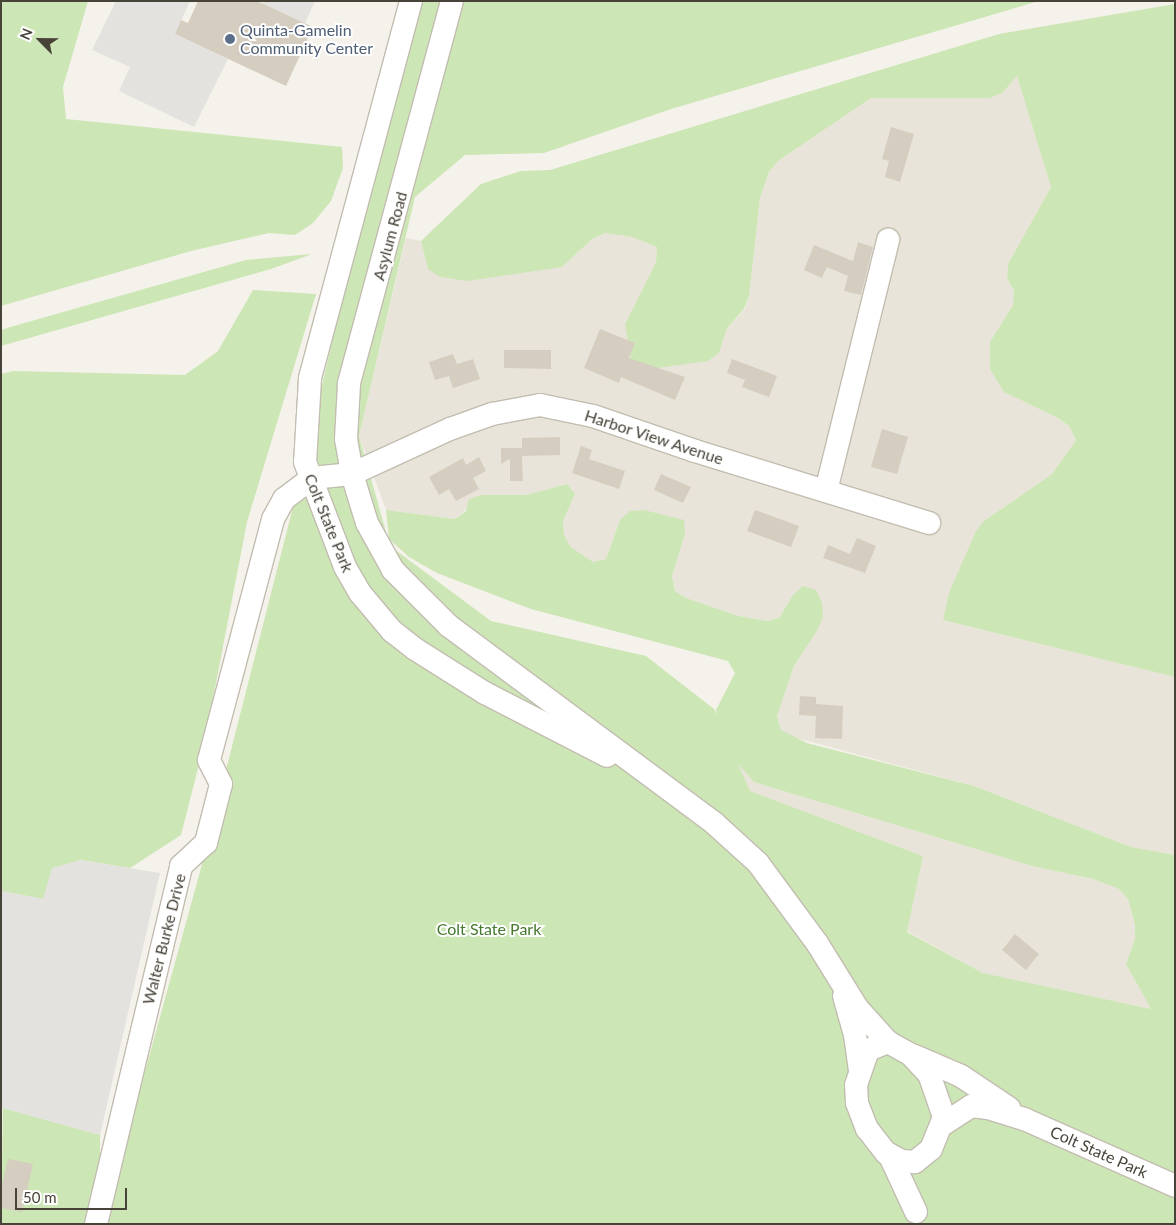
<!DOCTYPE html>
<style>
body{margin:0}
#map{position:relative;width:1176px;height:1225px;overflow:hidden;background:#f4f2ea;font-family:Lato,sans-serif}
div>[style]{position:absolute}
[style*='--x']{left:calc(var(--x)*1px);top:calc(var(--y)*1px);width:calc(var(--w)*1px);rotate:calc(var(--a)*1deg)}
.residential>*{inset:0;background:#e8e4d9}
.green>*{inset:0;background:#cde6b5}
.parking>*{inset:0;background:#e3e2de}
.building>*{inset:0;background:#d5cec0}
.roads{filter:drop-shadow(1px 0 #c2bdb0) drop-shadow(-1px 0 #c2bdb0) drop-shadow(0 1px #c2bdb0) drop-shadow(0 -1px #c2bdb0)}
.minor>*{height:22px;margin:-11px;padding:0 11px;transform-origin:11px;border-radius:11px;background:#fff}
.dots>*{width:14px;height:14px;translate:-50% -50%;box-sizing:border-box;border:2px solid #fff;border-radius:50%}
span{translate:-50% -50%;white-space:nowrap;text-align:center;line-height:1.15;-webkit-text-stroke:4px #fff;paint-order:stroke}
.service-label{font-size:16px;color:#4e5e75}
.left{translate:0 -50%;text-align:left}
.street-label{font-size:16px;color:#484339}
.park-label{font-size:16px;color:#45782e}
.frame{position:absolute;inset:0;border:2px solid #484339;pointer-events:none}
.north{position:absolute;left:15px;top:15px;width:50px;height:50px;-webkit-text-stroke:4px #fff;paint-order:stroke;rotate:293deg;font-size:14px;font-weight:700;line-height:20px;text-align:center;color:#484339}
.north::after{content:'';display:block;margin:auto;width:18px;height:22px;background:#484339;clip-path:polygon(50% 0,100% 100%,50% 72%,0 100%)}
.scale{position:absolute;left:15px;top:1188px;width:112px;height:22px;box-sizing:border-box;border:2px solid #484339;border-top:0;padding-left:6px;font-size:15px;line-height:18px;white-space:nowrap;color:#484339;-webkit-text-stroke:4px #fff;paint-order:stroke}
</style>
<div id="map">
<div class="residential">
<i style="clip-path:polygon(1017px 75px,1051px 187px,1008px 264px,1007px 278px,1014px 291px,1013px 305px,990px 342px,1004px 392px,1058px 418px,1069px 426px,1076px 440px,1052px 474px,984px 521px,943px 620px,1175px 677px,1175px 855px,1131px 847px,974px 786px,793px 737px,781px 730px,777px 716px,794px 666px,817px 631px,793px 595px,779px 618px,767px 621px,739px 616px,686px 598px,675px 591px,672px 576px,685px 534px,620px 520px,606px 559px,593px 562px,571px 547px,564px 535px,563px 521px,575px 494px,567px 484px,526px 495px,482px 495px,455px 519px,386px 510px,359px 436px,406px 238px,421px 241px,428px 269px,562px 267px,592px 239px,605px 233px,632px 237px,657px 247px,656px 262px,625px 324px,719px 353px,727px 328px,745px 309px,749px 296px,760px 198px,769px 172px,778px 161px,871px 98px,990px 98px,1002px 93px)"></i>
<i style="clip-path:polygon(735px 760px,754px 782px,1032px 866px,1093px 879px,1119px 889px,1128px 899px,1135px 925px,1135px 939px,1126px 964px,1151px 1009px,983px 973px,907px 931px,923px 856px,750px 791px)"></i>
</div>
<div class="green">
<i style="clip-path:polygon(1px 1px,88px 1px,63px 87px,66px 119px,342px 147px,343px 168px,331px 201px,313px 223px,295px 235px,269px 233px,191px 251px,1px 306px)"></i>
<i style="clip-path:polygon(evenodd,413px 1px,1039px 1px,671px 109px,544px 153px,465px 155px,415px 197px,359px 436px,390px 546px,491px 621px,646px 656px,714px 709px,717px 715px,716px 710px,735px 673px,728px 661px,531px 609px,437px 573px,409px 557px,389px 539px,386px 510px,455px 519px,466px 511px,469px 499px,482px 495px,526px 495px,567px 484px,575px 494px,563px 521px,564px 535px,571px 547px,593px 562px,606px 559px,620px 520px,630px 511px,644px 510px,684px 520px,685px 534px,672px 576px,675px 591px,686px 598px,739px 616px,767px 621px,779px 618px,793px 595px,803px 586px,816px 590px,822px 603px,823px 617px,817px 631px,794px 666px,777px 716px,781px 730px,807px 743px,974px 786px,1131px 847px,1175px 855px,1175px 1224px,103px 1224px,201px 868px,293px 507px,413px 1px,738px 764px,754px 782px,1032px 866px,1093px 879px,1119px 889px,1128px 899px,1135px 925px,1135px 939px,1126px 964px,1151px 1009px,983px 973px,907px 932px,923px 856px,750px 791px,738px 764px)"></i>
<i style="clip-path:polygon(1175px 4px,1175px 677px,943px 620px,949px 593px,976px 531px,984px 521px,1052px 474px,1076px 440px,1069px 426px,1058px 418px,1004px 392px,990px 369px,990px 342px,1013px 305px,1014px 291px,1007px 278px,1008px 264px,1051px 187px,1017px 76px,1002px 93px,990px 98px,871px 98px,778px 161px,769px 172px,760px 198px,749px 296px,744px 309px,727px 328px,719px 353px,708px 361px,643px 370px,632px 365px,625px 324px,656px 262px,657px 247px,632px 237px,605px 233px,592px 239px,562px 267px,467px 281px,440px 277px,428px 269px,421px 241px,481px 184px,521px 171px,550px 170px,999px 34px)"></i>
<i style="clip-path:polygon(312px 254px,271px 269px,1px 346px,1px 330px,7px 328px,246px 260px)"></i>
<i style="clip-path:polygon(253px 290px,316px 294px,247px 522px,204px 745px,181px 835px,130px 868px,80px 860px,43px 899px,1px 891px,1px 374px,13px 371px,185px 375px,218px 351px)"></i>
<i style="clip-path:polygon(3px 1108px,100px 1135px,100px 1165px,85px 1224px,1px 1224px)"></i>
</div>
<div class="parking">
<i style="clip-path:polygon(116px 1px,190px 1px,175px 34px,228px 59px,194px 127px,119px 91px,130px 67px,92px 50px)"></i>
<i style="clip-path:polygon(263px 1px,315px 1px,305px 23px,262px 4px)"></i>
<i style="clip-path:polygon(80px 860px,160px 873px,100px 1135px,3px 1108px,1px 1113px,1px 891px,43px 899px,52px 868px)"></i>
</div>
<div class="building">
<i style="clip-path:polygon(198px 1px,257px 1px,313px 27px,286px 86px,175px 34px,181px 20px,188px 23px)"></i>
<i style="clip-path:polygon(891px 127px,914px 134px,900px 182px,885px 177px,889px 161px,882px 159px)"></i>
<i style="clip-path:polygon(858px 242px,873px 247px,861px 295px,844px 291px,848px 276px,827px 267px,822px 278px,804px 270px,814px 245px,853px 261px)"></i>
<i style="clip-path:polygon(600px 329px,635px 343px,629px 358px,685px 377px,675px 400px,621px 377px,619px 383px,584px 368px)"></i>
<i style="clip-path:polygon(504px 350px,551px 350px,551px 369px,504px 368px)"></i>
<i style="clip-path:polygon(453px 354px,457px 364px,473px 359px,480px 379px,453px 388px,449px 376px,435px 380px,429px 362px)"></i>
<i style="clip-path:polygon(732px 359px,777px 376px,769px 397px,742px 387px,745px 380px,727px 373px)"></i>
<i style="clip-path:polygon(882px 429px,908px 437px,897px 474px,871px 467px)"></i>
<i style="clip-path:polygon(560px 437px,560px 455px,522px 456px,523px 481px,510px 481px,510px 459px,501px 464px,501px 448px,522px 448px,522px 438px)"></i>
<i style="clip-path:polygon(581px 446px,592px 450px,589px 459px,625px 471px,619px 489px,572px 473px)"></i>
<i style="clip-path:polygon(479px 457px,486px 471px,473px 478px,479px 489px,456px 501px,449px 489px,439px 495px,429px 477px,463px 458px,466px 465px)"></i>
<i style="clip-path:polygon(661px 474px,691px 487px,683px 503px,654px 490px)"></i>
<i style="clip-path:polygon(755px 510px,799px 526px,791px 547px,747px 531px)"></i>
<i style="clip-path:polygon(857px 538px,876px 546px,865px 573px,823px 558px,828px 545px,850px 554px)"></i>
<i style="clip-path:polygon(800px 696px,816px 697px,816px 704px,843px 706px,842px 739px,815px 738px,816px 716px,799px 715px)"></i>
<i style="clip-path:polygon(1015px 934px,1039px 954px,1026px 970px,1002px 950px)"></i>
<i style="clip-path:polygon(8px 1159px,33px 1164px,22px 1212px,1px 1208px,1px 1189px)"></i>
</div>
<div class="roads">
<div class="minor">
<i style="--x:411;--y:1;--w:391;--a:105"></i>
<i style="--x:310;--y:379;--w:83;--a:93.4"></i>
<i style="--x:305;--y:462;--w:112;--a:69.1"></i>
<i style="--x:345;--y:567;--w:30;--a:60"></i>
<i style="--x:360;--y:593;--w:50;--a:49.9"></i>
<i style="--x:392;--y:631;--w:29;--a:38"></i>
<i style="--x:415;--y:649;--w:83;--a:32.2"></i>
<i style="--x:485;--y:693;--w:137;--a:27.3"></i>
<i style="--x:452;--y:1;--w:397;--a:105.1"></i>
<i style="--x:349;--y:384;--w:55;--a:93.1"></i>
<i style="--x:346;--y:439;--w:36;--a:80"></i>
<i style="--x:352;--y:474;--w:51;--a:73"></i>
<i style="--x:367;--y:523;--w:54;--a:61"></i>
<i style="--x:393;--y:570;--w:79;--a:45"></i>
<i style="--x:449;--y:626;--w:330;--a:36.6"></i>
<i style="--x:714;--y:823;--w:59;--a:42.3"></i>
<i style="--x:758;--y:863;--w:99;--a:53.6"></i>
<i style="--x:817;--y:943;--w:78;--a:58.2"></i>
<i style="--x:858;--y:1009;--w:45;--a:47.7"></i>
<i style="--x:888;--y:1042;--w:26;--a:29"></i>
<i style="--x:911;--y:1055;--w:26;--a:47"></i>
<i style="--x:929;--y:1074;--w:46;--a:70.8"></i>
<i style="--x:944;--y:1117;--w:35;--a:112"></i>
<i style="--x:931;--y:1149;--w:21;--a:141"></i>
<i style="--x:915;--y:1162;--w:13;--a:-176"></i>
<i style="--x:902;--y:1161;--w:18;--a:-153"></i>
<i style="--x:886;--y:1153;--w:31;--a:-128"></i>
<i style="--x:867;--y:1129;--w:28;--a:-111"></i>
<i style="--x:857;--y:1103;--w:18;--a:-93"></i>
<i style="--x:856;--y:1085;--w:37;--a:-71"></i>
<i style="--x:868;--y:1050;--w:22;--a:-22"></i>
<i style="--x:826;--y:491;--w:259;--a:-76.1"></i>
<i style="--x:844;--y:996;--w:41;--a:74.2"></i>
<i style="--x:855;--y:1035;--w:34;--a:82"></i>
<i style="--x:915;--y:1056;--w:50;--a:23.5"></i>
<i style="--x:961;--y:1076;--w:58;--a:33.7"></i>
<i style="--x:942;--y:1125;--w:35;--a:-33"></i>
<i style="--x:971;--y:1106;--w:17;--a:7"></i>
<i style="--x:988;--y:1108;--w:38;--a:17"></i>
<i style="--x:1024;--y:1119;--w:165;--a:23.9"></i>
<i style="--x:889;--y:1154;--w:64;--a:65"></i>
<i style="--x:96;--y:1224;--w:368;--a:-76.6"></i>
<i style="--x:181;--y:866;--w:34;--a:-43"></i>
<i style="--x:206;--y:843;--w:61;--a:-75.7"></i>
<i style="--x:221;--y:784;--w:27;--a:-117"></i>
<i style="--x:209;--y:760;--w:249;--a:-75.1"></i>
<i style="--x:273;--y:519;--w:23;--a:-61"></i>
<i style="--x:284;--y:499;--w:35;--a:-37"></i>
<i style="--x:312;--y:478;--w:40;--a:-5.7"></i>
<i style="--x:352;--y:474;--w:108;--a:-24.7"></i>
<i style="--x:450;--y:429;--w:45;--a:-19.7"></i>
<i style="--x:492;--y:414;--w:49;--a:-10.6"></i>
<i style="--x:540;--y:405;--w:54;--a:11.7"></i>
<i style="--x:593;--y:416;--w:108;--a:18.9"></i>
<i style="--x:695;--y:451;--w:245;--a:17.1"></i>
</div>
</div>
<div class="dots">
<i style="left:230px;top:39px;background:#5c6f8a"></i>
</div>
<div class="service-label">
<span class="left" style="left:240px;top:39px">Quinta-Gamelin<br>Community Center</span>
</div>
<div class="street-label">
<span style="left:390px;top:236px;rotate:-75deg">Asylum Road</span>
<span style="left:654px;top:437px;rotate:18deg">Harbor View Avenue</span>
<span style="left:329px;top:523px;rotate:68deg">Colt State Park</span>
<span style="left:164px;top:939px;rotate:-76deg">Walter Burke Drive</span>
<span style="left:1099px;top:1152px;rotate:24deg">Colt State Park</span>
</div>
<div class="park-label">
<span style="left:489px;top:929px">Colt State Park</span>
</div>
<div class="frame"></div>
<div class="north">N</div>
<div class="scale">50 m</div>
</div>
